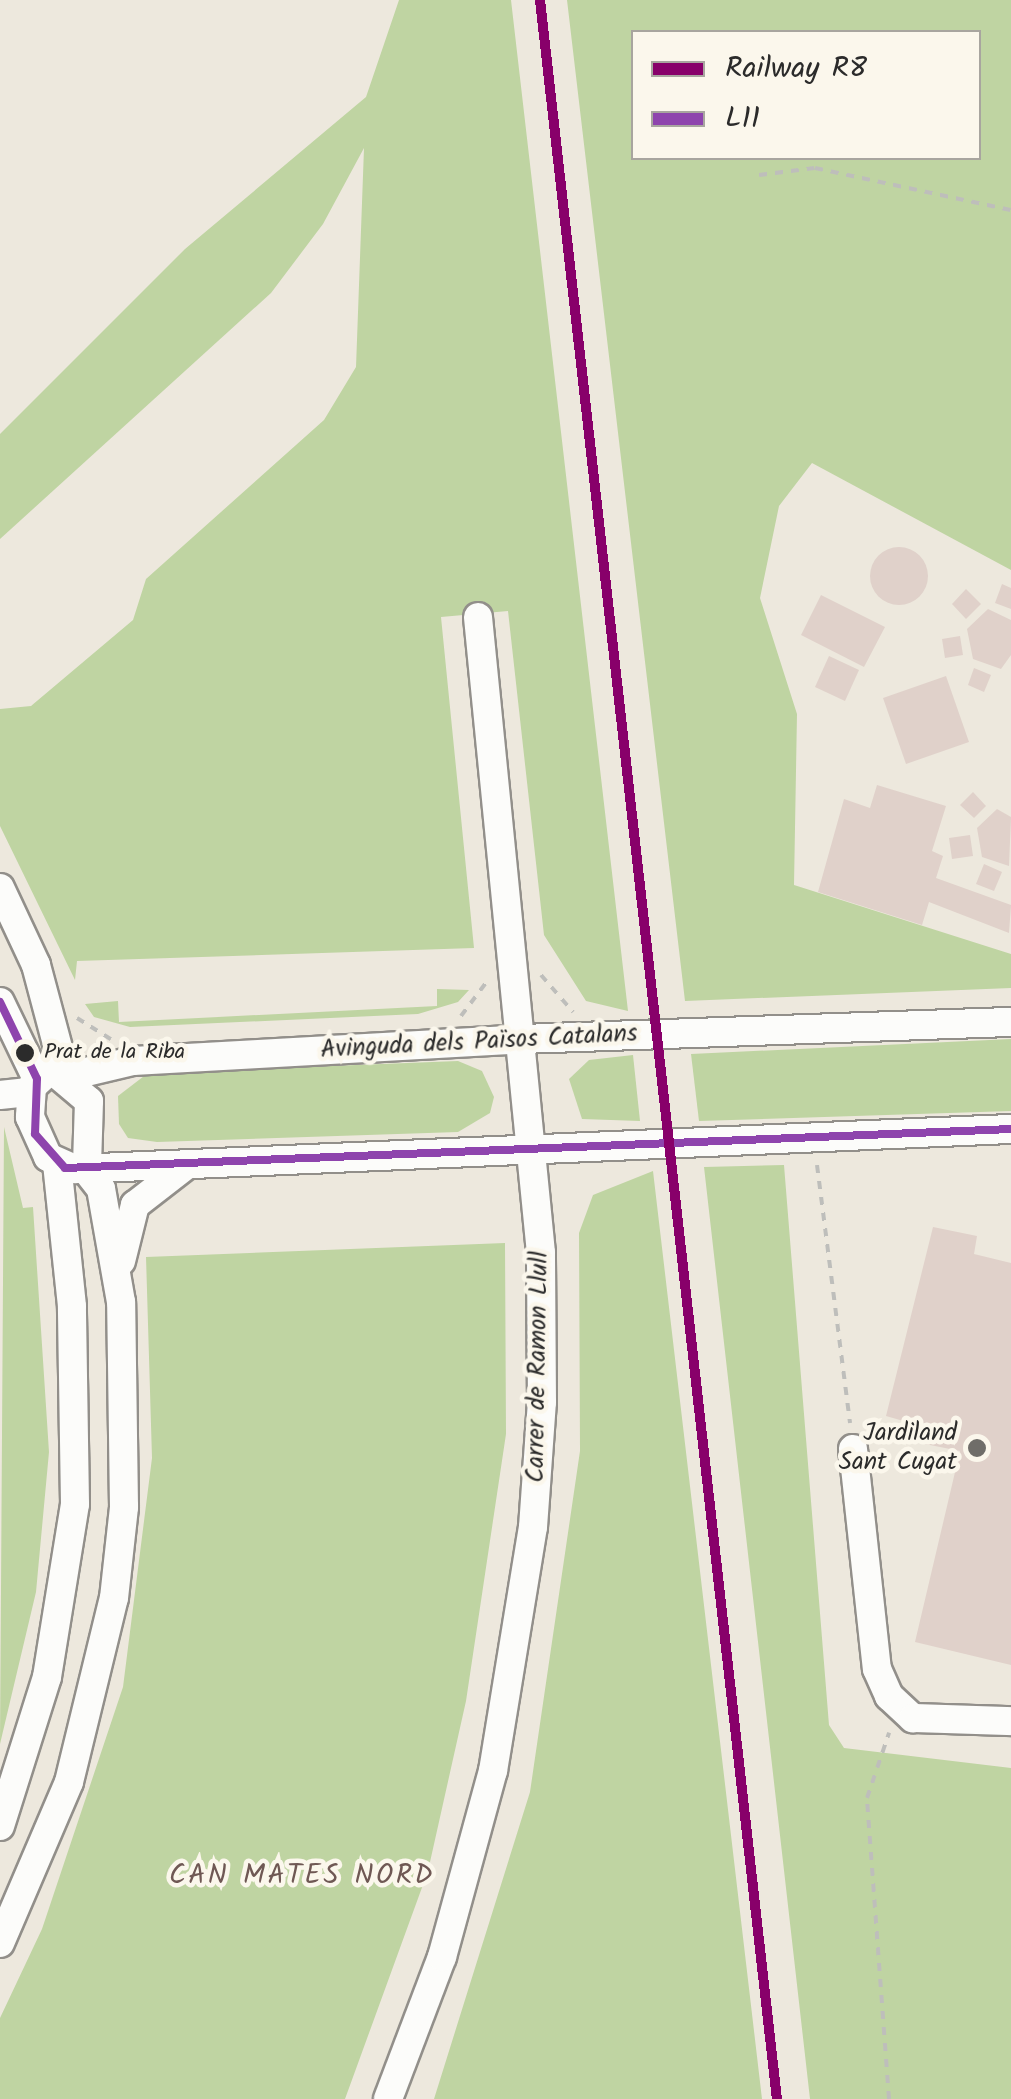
<!DOCTYPE html>
<meta charset="utf-8">
<style>
body{margin:0}
#map{position:relative;width:1011px;height:2099px;overflow:hidden;background:#ede8dd;font-family:Kalam,sans-serif}
div>[style]{position:absolute}
[style*='--x']{left:calc(var(--x)*1px);top:calc(var(--y)*1px);width:calc(var(--w)*1px);rotate:calc(var(--a)*1deg)}
.green>*{inset:0;background:#bfd4a2}
.building>*{inset:0;background:#e0d1ca}
.round{border-radius:50%}
.path>*{height:4px;margin-top:-2px;transform-origin:0;background:repeating-linear-gradient(90deg,#bebebb 0 8px,transparent 0 16px)}
.roads{filter:drop-shadow(2px 0 #928f8a) drop-shadow(-2px 0 #928f8a) drop-shadow(0 2px #928f8a) drop-shadow(0 -2px #928f8a)}
.minor>*{height:28px;margin:-14px;padding:0 14px;transform-origin:14px;border-radius:14px;background:#fcfcfa}
.bus-1>*{height:8px;margin:-4px;padding:0 4px;transform-origin:4px;border-radius:4px;background:#8e44ad}
.rail-1>*{height:10px;margin:-5px;padding:0 5px;transform-origin:5px;border-radius:5px;background:#88006a}
.dots>*{width:28px;height:28px;translate:-50% -50%;box-sizing:border-box;border:5px solid #fbf7ec;border-radius:50%}
span{translate:-50% -50%;white-space:nowrap;text-align:center;line-height:1.15;-webkit-text-stroke:9px #fbf7ec;paint-order:stroke}
.bus-label{font-size:22px;color:#2b2b2b}
.left{translate:0 -50%;text-align:left}
.street-label{font-size:25px;color:#2b2b2b}
.poi-label{font-size:25px;color:#2b2b2b}
.right{translate:-100% -50%;text-align:right}
.neighbourhood-label{font-size:28px;color:#6f5854;letter-spacing:2.5px}
.legend{position:absolute;left:631px;top:30px;width:350px;height:130px;box-sizing:border-box;background:#fbf7ec;border:2px solid #a8a59f;margin:0;padding:12px 18px;list-style:none;font-size:30px;color:#2b2b2b}
.legend li{display:flex;align-items:center;gap:20px;height:50px}
.legend b{width:50px;border:2px solid #a8a59f}
</style>
<div id="map">
<div class="green">
<i style="clip-path:polygon(399px 0,511px 0,628px 1011px,586px 1001px,544px 935px,508px 611px,441px 617px,474px 948px,77px 961px,75px 980px,0 826px,0 709px,31px 706px,133px 620px,146px 579px,324px 420px,356px 367px,364px 148px,323px 224px,271px 293px,0 539px,0 434px,185px 249px,366px 97px)"></i>
<i style="clip-path:polygon(evenodd,567px 0,1011px 0,1011px 570px,812px 463px,779px 506px,760px 598px,797px 714px,794px 885px,1011px 954px,1011px 988px,685px 1001px,567px 0,634px 32px,978px 32px,978px 158px,634px 158px,634px 32px)"></i>
<i style="clip-path:polygon(437px 989px,469px 990px,458px 1002px,418px 1014px,130px 1027px,94px 1017px,85px 1004px,118px 1001px,119px 1022px,437px 1006px)"></i>
<i style="clip-path:polygon(1011px 1039px,1011px 1111px,699px 1121px,691px 1054px)"></i>
<i style="clip-path:polygon(633px 1055px,640px 1121px,582px 1119px,569px 1079px,589px 1060px)"></i>
<i style="clip-path:polygon(458px 1061px,482px 1071px,494px 1097px,490px 1113px,458px 1132px,157px 1142px,128px 1138px,119px 1124px,118px 1096px,148px 1073px)"></i>
<i style="clip-path:polygon(4px 1127px,23px 1208px,33px 1207px,49px 1452px,36px 1592px,0 1744px)"></i>
<i style="clip-path:polygon(784px 1165px,829px 1725px,844px 1748px,1011px 1768px,1011px 2099px,810px 2099px,704px 1167px)"></i>
<i style="clip-path:polygon(653px 1171px,762px 2099px,434px 2099px,530px 1792px,580px 1451px,579px 1233px,593px 1195px)"></i>
<i style="clip-path:polygon(505px 1243px,506px 1434px,466px 1701px,428px 1871px,345px 2099px,0 2099px,0 2018px,42px 1929px,123px 1687px,152px 1458px,146px 1257px)"></i>
</div>
<div class="building">
<i class="round" style="left:870px;top:547px;width:58px;height:58px"></i>
<i style="clip-path:polygon(1002px 584px,1011px 588px,1011px 609px,995px 603px)"></i>
<i style="clip-path:polygon(966px 589px,981px 604px,966px 619px,952px 604px)"></i>
<i style="clip-path:polygon(821px 595px,885px 627px,864px 667px,801px 635px)"></i>
<i style="clip-path:polygon(988px 609px,1011px 620px,1011px 655px,1001px 669px,973px 659px,967px 629px)"></i>
<i style="clip-path:polygon(960px 636px,963px 655px,945px 658px,942px 639px)"></i>
<i style="clip-path:polygon(829px 656px,859px 670px,845px 701px,815px 687px)"></i>
<i style="clip-path:polygon(974px 668px,991px 675px,984px 692px,968px 685px)"></i>
<i style="clip-path:polygon(946px 676px,969px 742px,906px 764px,883px 698px)"></i>
<i style="clip-path:polygon(877px 785px,946px 806px,932px 851px,943px 856px,936px 878px,1011px 905px,1009px 933px,929px 902px,922px 925px,818px 892px,844px 799px,870px 808px)"></i>
<i style="clip-path:polygon(973px 792px,986px 806px,974px 818px,960px 805px)"></i>
<i style="clip-path:polygon(997px 809px,1011px 817px,1009px 866px,982px 857px,977px 828px)"></i>
<i style="clip-path:polygon(970px 835px,973px 856px,952px 859px,949px 838px)"></i>
<i style="clip-path:polygon(984px 864px,1002px 872px,994px 891px,976px 884px)"></i>
<i style="clip-path:polygon(933px 1227px,977px 1236px,974px 1254px,1011px 1263px,1011px 1665px,915px 1642px,960px 1451px,925px 1444px,928px 1428px,886px 1416px)"></i>
</div>
<div class="path">
<i style="--x:759;--y:175;--w:56;--a:-7.1"></i>
<i style="--x:815;--y:168;--w:200;--a:12.1"></i>
<i style="--x:541;--y:975;--w:49;--a:49.1"></i>
<i style="--x:461;--y:1016;--w:45;--a:-53.1"></i>
<i style="--x:77;--y:1018;--w:40;--a:32"></i>
<i style="--x:817;--y:1165;--w:260;--a:82.7"></i>
<i style="--x:889;--y:2099;--w:302;--a:-94.2"></i>
<i style="--x:867;--y:1798;--w:69;--a:-71.3"></i>
</div>
<div class="roads">
<div class="minor">
<i style="--x:0;--y:888;--w:85;--a:64.9"></i>
<i style="--x:36;--y:965;--w:113;--a:75.1"></i>
<i style="--x:0;--y:1002;--w:85;--a:64.3"></i>
<i style="--x:69;--y:1076;--w:66;--a:-13.2"></i>
<i style="--x:133;--y:1061;--w:390;--a:-3.2"></i>
<i style="--x:522;--y:1039;--w:489;--a:-2"></i>
<i style="--x:0;--y:1095;--w:31;--a:-6"></i>
<i style="--x:87;--y:1165;--w:64;--a:-88.2"></i>
<i style="--x:89;--y:1101;--w:50;--a:-139.9"></i>
<i style="--x:51;--y:1069;--w:26;--a:137"></i>
<i style="--x:32;--y:1087;--w:30;--a:94"></i>
<i style="--x:30;--y:1117;--w:44;--a:65.8"></i>
<i style="--x:48;--y:1157;--w:30;--a:24"></i>
<i style="--x:75;--y:1169;--w:937;--a:-2.45"></i>
<i style="--x:121;--y:1261;--w:58;--a:-76"></i>
<i style="--x:135;--y:1205;--w:62;--a:-37.8"></i>
<i style="--x:853;--y:1449;--w:221;--a:83.8"></i>
<i style="--x:877;--y:1669;--w:30;--a:66"></i>
<i style="--x:889;--y:1696;--w:33;--a:43"></i>
<i style="--x:913;--y:1718;--w:98;--a:1.8"></i>
<i style="--x:0;--y:1826;--w:156;--a:-72.5"></i>
<i style="--x:47;--y:1677;--w:175;--a:-80.8"></i>
<i style="--x:75;--y:1504;--w:198;--a:-90.9"></i>
<i style="--x:72;--y:1306;--w:143;--a:-96"></i>
<i style="--x:0;--y:1943;--w:175;--a:-66.8"></i>
<i style="--x:69;--y:1782;--w:189;--a:-76.3"></i>
<i style="--x:114;--y:1598;--w:92;--a:-83.7"></i>
<i style="--x:124;--y:1507;--w:205;--a:-90.8"></i>
<i style="--x:121;--y:1302;--w:115;--a:-100"></i>
<i style="--x:101;--y:1189;--w:28;--a:-128"></i>
<i style="--x:388;--y:2099;--w:152;--a:-69.2"></i>
<i style="--x:442;--y:1957;--w:193;--a:-74.7"></i>
<i style="--x:493;--y:1771;--w:247;--a:-80.7"></i>
<i style="--x:533;--y:1527;--w:125;--a:-85.9"></i>
<i style="--x:542;--y:1402;--w:149;--a:-90.4"></i>
<i style="--x:541;--y:1253;--w:639;--a:-95.66"></i>
</div>
</div>
<div class="bus-1">
<i style="--x:0;--y:1002;--w:85;--a:64.3"></i>
<i style="--x:37;--y:1079;--w:55;--a:92.1"></i>
<i style="--x:35;--y:1134;--w:45;--a:48.6"></i>
<i style="--x:65;--y:1168;--w:947;--a:-2.36"></i>
</div>
<div class="rail-1">
<i style="--x:540;--y:0;--w:2112;--a:83.56"></i>
</div>
<div class="dots">
<i style="left:25px;top:1053px;background:#2b2b2b"></i>
<i style="left:977px;top:1448px;background:#6f6d69"></i>
</div>
<div class="bus-label">
<span class="left" style="left:44px;top:1053px">Prat de la Riba</span>
</div>
<div class="street-label">
<span style="left:479px;top:1042px;rotate:-3deg">Avinguda dels Països Catalans</span>
<span style="left:538px;top:1367px;rotate:-89deg">Carrer de Ramon Llull</span>
</div>
<div class="poi-label">
<span class="right" style="left:957px;top:1448px">Jardiland<br>Sant Cugat</span>
</div>
<div class="neighbourhood-label">
<span style="left:302px;top:1876px">CAN MATES NORD</span>
</div>
<ul class="legend">
<li><b style="height:12px;background:#88006a"></b>Railway R8</li>
<li><b style="height:12px;background:#8e44ad"></b>L11</li>
</ul>
</div>
